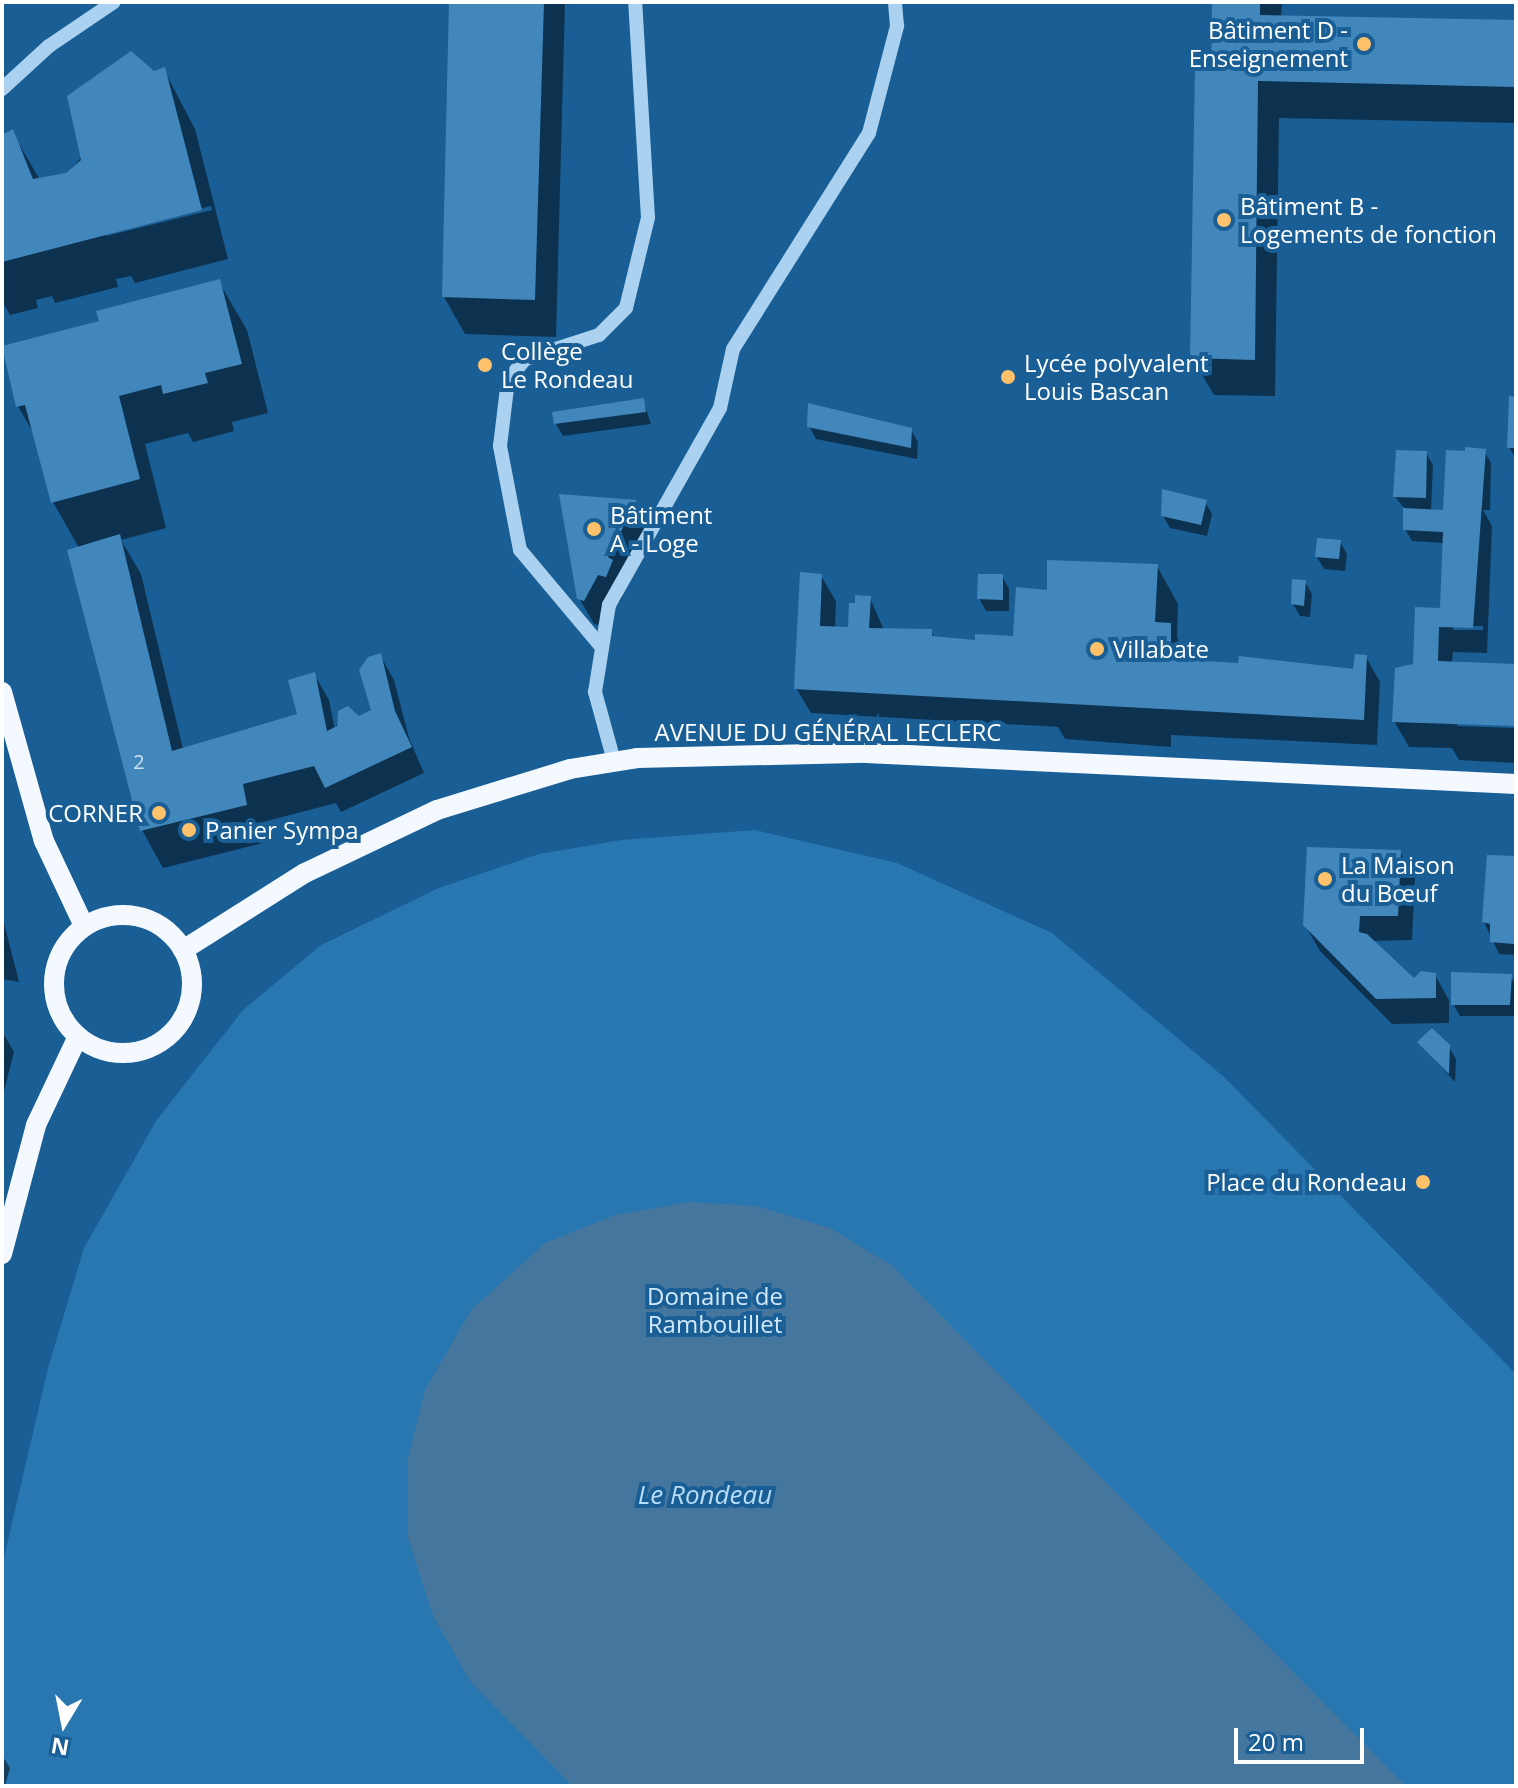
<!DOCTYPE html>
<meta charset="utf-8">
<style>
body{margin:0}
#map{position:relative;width:1518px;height:1788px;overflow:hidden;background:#195e95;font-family:"Open Sans",sans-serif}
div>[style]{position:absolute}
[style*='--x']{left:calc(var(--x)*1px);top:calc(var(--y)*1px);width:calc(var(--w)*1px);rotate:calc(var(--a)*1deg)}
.green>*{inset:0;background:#2877b1}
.water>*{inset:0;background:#45769d}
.shadow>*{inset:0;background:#0007}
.building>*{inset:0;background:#4287bc}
.minor>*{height:14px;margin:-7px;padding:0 7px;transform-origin:7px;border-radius:7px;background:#aad2f0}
.major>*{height:20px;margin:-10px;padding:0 10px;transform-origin:10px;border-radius:10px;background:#f3f9ff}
.major>.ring{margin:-10px;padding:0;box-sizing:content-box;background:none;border:20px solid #f3f9ff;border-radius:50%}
.dots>*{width:22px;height:22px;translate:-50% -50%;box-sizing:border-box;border:4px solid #195e95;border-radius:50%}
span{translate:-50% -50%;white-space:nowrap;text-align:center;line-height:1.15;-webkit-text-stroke:8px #195e95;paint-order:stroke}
.number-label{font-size:20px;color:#d0e1ee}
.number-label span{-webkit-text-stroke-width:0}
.poi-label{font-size:24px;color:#fff}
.right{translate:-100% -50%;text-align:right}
.left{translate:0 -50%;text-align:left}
.street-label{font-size:24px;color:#fff}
.park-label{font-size:24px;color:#d1e9fb}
.water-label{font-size:26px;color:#b7dcf7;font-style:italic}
.frame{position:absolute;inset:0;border:4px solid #fff;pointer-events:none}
.north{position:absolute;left:24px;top:1684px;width:80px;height:80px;-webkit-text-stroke:6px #195e95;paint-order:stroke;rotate:190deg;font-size:22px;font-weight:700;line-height:32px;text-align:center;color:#fff}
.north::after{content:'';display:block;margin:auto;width:28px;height:36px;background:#fff;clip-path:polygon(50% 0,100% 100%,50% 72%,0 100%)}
.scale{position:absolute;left:1234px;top:1728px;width:130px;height:36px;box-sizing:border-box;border:4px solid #fff;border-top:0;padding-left:10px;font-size:24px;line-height:28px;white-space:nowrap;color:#fff;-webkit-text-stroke:6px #195e95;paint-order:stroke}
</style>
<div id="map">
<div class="green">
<i style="clip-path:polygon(755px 830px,897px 863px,1052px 933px,1224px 1077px,1516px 1374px,1516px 1786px,2px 1786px,2px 1566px,48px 1368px,84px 1248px,156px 1121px,243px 1010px,321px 945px,439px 888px,539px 854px,621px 840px)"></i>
</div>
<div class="water">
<i style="clip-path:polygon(690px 1202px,756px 1206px,830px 1228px,891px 1265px,1406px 1786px,572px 1786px,470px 1681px,433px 1616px,408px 1538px,408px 1458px,425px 1390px,471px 1310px,545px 1243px,615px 1215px)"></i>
</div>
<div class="shadow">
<i style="clip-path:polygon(451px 2px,565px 2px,556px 337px,465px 334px,444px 297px)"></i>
<i style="clip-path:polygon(1214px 2px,1282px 2px,1281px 18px,1516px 22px,1516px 123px,1279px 118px,1275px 396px,1214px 395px,1192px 358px)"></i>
<i style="clip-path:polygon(evenodd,164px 70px,195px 129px,228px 259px,135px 283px,131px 276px,116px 279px,118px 287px,55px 303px,52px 296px,36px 300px,38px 308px,10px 315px,2px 301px,2px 137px,12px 132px,40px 180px,67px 174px,154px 73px,164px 70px,211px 206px,212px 210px,106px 236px,106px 233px,211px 206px)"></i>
<i style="clip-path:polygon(219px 282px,247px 330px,268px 413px,232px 422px,234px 431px,193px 442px,188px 433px,145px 444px,166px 528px,121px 540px,141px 574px,183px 749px,297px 717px,314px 674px,329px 700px,335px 730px,340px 713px,354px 711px,358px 719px,373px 711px,380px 655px,394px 680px,409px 738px,424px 773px,341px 812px,336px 803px,263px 822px,267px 842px,163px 868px,142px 830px,79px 548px,53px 502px,36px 438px,18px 406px,65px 332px)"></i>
<i style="clip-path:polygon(1516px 399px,1516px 459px,1509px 447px)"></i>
<i style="clip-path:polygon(643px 400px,651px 424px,563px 436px,556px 424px)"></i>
<i style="clip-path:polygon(809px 426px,911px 430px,918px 442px,917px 459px,816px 439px)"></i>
<i style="clip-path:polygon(evenodd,1484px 451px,1491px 463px,1490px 510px,1483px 510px,1492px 526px,1487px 653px,1453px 652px,1452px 663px,1516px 666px,1516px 724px,1457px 722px,1457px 726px,1516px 728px,1516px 763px,1459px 760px,1452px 748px,1409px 747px,1394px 721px,1441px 610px,1444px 543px,1412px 541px,1405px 529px,1405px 509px,1395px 497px,1426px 453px,1433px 465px,1431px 512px,1442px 512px,1484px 451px,1453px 626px,1483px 626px,1483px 630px,1453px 630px,1453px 626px)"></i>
<i style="clip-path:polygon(635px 502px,650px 527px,620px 602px,613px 600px,598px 625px,594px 624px,579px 598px)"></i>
<i style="clip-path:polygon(1205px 502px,1212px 514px,1207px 536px,1170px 528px,1163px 516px)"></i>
<i style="clip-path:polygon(1340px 542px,1347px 554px,1345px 571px,1324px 569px,1317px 557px)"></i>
<i style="clip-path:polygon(1157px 566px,1178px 604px,1177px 636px,1184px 662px,1355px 671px,1366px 657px,1380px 682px,1377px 745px,1171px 735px,1171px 747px,1065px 739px,1058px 727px,811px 713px,796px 688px,821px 576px,836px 601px,835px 628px,850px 629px,870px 598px,884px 630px,931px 631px,935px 639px,977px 642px,1015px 638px,1048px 592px)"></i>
<i style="clip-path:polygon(1002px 576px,1009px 589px,1009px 611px,986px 611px,979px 598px)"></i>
<i style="clip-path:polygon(1305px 582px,1312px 594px,1310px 617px,1300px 616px,1293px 604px)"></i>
<i style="clip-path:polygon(1400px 852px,1415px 878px,1412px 940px,1372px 941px,1414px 981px,1435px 975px,1449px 1000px,1449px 1023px,1392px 1024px,1320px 951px,1305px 925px)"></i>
<i style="clip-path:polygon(1489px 857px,1516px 859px,1516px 955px,1499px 954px,1484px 922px)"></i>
<i style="clip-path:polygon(2px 915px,19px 982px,2px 979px)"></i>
<i style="clip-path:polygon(1510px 976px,1516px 985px,1516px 1016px,1460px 1016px,1453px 1004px)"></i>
<i style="clip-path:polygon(2px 1031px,14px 1052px,2px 1099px)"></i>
<i style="clip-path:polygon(1420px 1043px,1448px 1046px,1456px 1059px,1455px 1082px)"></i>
<i style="clip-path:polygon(2px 1755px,10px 1768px,5px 1786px,2px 1786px)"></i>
</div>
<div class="building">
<i style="clip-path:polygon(449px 2px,544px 2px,535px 300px,442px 297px)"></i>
<i style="clip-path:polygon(1212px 2px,1260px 2px,1260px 15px,1516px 20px,1516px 87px,1258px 81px,1255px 360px,1190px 358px,1195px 69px,1211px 69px)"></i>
<i style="clip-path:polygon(131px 51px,154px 71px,165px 67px,202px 210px,2px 262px,2px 135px,13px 129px,33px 179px,66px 173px,81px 160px,67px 96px)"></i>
<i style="clip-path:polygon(220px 279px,242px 364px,205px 373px,208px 383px,163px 394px,161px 385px,119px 396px,140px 479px,51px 503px,25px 405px,16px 407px,2px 346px,99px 321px,96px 311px)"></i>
<i style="clip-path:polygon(1509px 396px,1516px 397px,1516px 448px,1507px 448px)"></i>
<i style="clip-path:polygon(644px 398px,646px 412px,554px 424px,552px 412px)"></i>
<i style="clip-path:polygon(808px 403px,912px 428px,911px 448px,807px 427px)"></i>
<i style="clip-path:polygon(1465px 447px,1486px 449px,1473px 628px,1439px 627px,1438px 661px,1516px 664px,1516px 726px,1392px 722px,1395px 668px,1413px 664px,1415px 607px,1440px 608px,1443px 532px,1403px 530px,1403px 508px,1443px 510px,1446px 450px,1465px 451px)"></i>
<i style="clip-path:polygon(1396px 450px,1427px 451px,1426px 498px,1393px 497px)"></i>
<i style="clip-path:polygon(1162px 489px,1207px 500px,1201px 525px,1161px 516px)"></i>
<i style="clip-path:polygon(559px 494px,637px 500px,608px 557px,613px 560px,606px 577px,598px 575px,584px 601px,577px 599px)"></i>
<i style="clip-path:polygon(120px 534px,172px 751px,297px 714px,288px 680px,315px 672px,327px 731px,337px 726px,338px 711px,348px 706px,359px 716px,371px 710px,359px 670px,368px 657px,381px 653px,395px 711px,412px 747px,325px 788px,314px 766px,243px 784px,247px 805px,140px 831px,67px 550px)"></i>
<i style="clip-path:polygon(1317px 538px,1341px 540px,1339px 559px,1315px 557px)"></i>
<i style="clip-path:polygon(1047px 560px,1158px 564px,1155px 622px,1171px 623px,1171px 659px,1238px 663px,1239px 656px,1353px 669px,1355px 654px,1367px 655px,1364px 720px,794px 689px,800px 572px,822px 574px,820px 626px,848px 627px,849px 603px,855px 603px,855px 595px,871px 596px,869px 628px,932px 629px,932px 636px,975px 640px,975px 634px,1013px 636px,1016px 587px,1047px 590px)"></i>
<i style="clip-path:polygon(978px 574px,1003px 574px,1003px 600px,977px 599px)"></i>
<i style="clip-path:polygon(1292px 579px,1306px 580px,1304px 606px,1291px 604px)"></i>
<i style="clip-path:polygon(1307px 847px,1401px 850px,1398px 916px,1360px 916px,1359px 932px,1367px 934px,1414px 978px,1421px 971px,1436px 973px,1436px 998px,1376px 999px,1303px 925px)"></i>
<i style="clip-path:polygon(1487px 855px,1516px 856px,1514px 944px,1490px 942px,1490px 924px,1482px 922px)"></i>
<i style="clip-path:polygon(1451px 972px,1512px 974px,1510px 1005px,1451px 1005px)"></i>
<i style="clip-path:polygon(1432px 1028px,1450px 1045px,1449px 1074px,1417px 1042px)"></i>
</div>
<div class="minor">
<i style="--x:2;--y:89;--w:64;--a:-42.5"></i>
<i style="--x:49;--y:46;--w:78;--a:-34.1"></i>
<i style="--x:599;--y:644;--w:123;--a:-130"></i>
<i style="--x:520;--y:550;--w:106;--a:-100.9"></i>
<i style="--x:500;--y:446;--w:66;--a:-83.1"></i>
<i style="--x:508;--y:380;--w:27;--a:-51"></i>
<i style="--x:525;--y:359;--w:78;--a:-18"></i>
<i style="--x:599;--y:335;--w:38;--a:-45"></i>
<i style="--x:626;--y:308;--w:93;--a:-76.3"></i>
<i style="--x:648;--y:218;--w:216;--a:-93.4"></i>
<i style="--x:614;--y:761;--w:72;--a:-105.4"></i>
<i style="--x:595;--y:692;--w:88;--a:-80.9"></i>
<i style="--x:609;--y:605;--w:226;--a:-60.6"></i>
<i style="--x:720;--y:408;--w:60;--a:-77.6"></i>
<i style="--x:733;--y:349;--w:255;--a:-57.8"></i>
<i style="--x:869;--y:133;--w:111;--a:-75.3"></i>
<i style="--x:897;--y:26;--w:24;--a:-95"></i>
</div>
<div class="major">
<i style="--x:2;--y:692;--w:155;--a:74.3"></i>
<i style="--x:44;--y:841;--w:94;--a:64.8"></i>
<i class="ring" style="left:54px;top:915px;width:118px;height:118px"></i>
<i style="--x:183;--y:950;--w:144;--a:-32.3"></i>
<i style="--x:305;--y:873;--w:146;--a:-25.5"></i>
<i style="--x:437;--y:810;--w:139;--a:-17.1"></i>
<i style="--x:570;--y:769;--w:68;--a:-9.3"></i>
<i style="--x:637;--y:758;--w:229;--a:-1.3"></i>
<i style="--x:866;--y:753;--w:651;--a:2.73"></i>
<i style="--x:2;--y:1254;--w:133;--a:-75.2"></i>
<i style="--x:36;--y:1125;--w:98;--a:-64.7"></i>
</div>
<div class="dots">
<i style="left:1364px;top:44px;background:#ffc169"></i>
<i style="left:1224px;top:220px;background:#ffc169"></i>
<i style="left:485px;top:365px;background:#ffc169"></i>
<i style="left:1008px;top:377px;background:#ffc169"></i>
<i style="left:594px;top:529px;background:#ffc169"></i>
<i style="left:1097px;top:649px;background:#ffc169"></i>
<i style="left:159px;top:813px;background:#ffc169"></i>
<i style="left:189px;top:830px;background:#ffc169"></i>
<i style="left:1325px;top:879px;background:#ffc169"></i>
<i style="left:1423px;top:1182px;background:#ffc169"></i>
</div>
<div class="number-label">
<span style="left:139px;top:761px">2</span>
</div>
<div class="poi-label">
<span class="right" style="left:1348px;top:44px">Bâtiment D -<br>Enseignement</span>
<span class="left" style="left:1240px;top:220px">Bâtiment B -<br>Logements de fonction</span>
<span class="left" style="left:501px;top:365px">Collège<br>Le Rondeau</span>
<span class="left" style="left:1024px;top:377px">Lycée polyvalent<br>Louis Bascan</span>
<span class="left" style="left:610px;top:529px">Bâtiment<br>A - Loge</span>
<span class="left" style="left:1113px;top:649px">Villabate</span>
<span class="right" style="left:143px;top:813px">CORNER</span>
<span class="left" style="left:205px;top:830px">Panier Sympa</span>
<span class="left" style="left:1341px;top:879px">La Maison<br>du Bœuf</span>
<span class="right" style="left:1407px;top:1182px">Place du Rondeau</span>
</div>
<div class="street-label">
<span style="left:828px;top:732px">AVENUE DU GÉNÉRAL LECLERC</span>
</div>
<div class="park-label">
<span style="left:715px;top:1310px">Domaine de<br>Rambouillet</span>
</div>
<div class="water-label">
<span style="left:705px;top:1495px">Le Rondeau</span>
</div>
<div class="frame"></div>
<div class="north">N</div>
<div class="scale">20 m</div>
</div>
